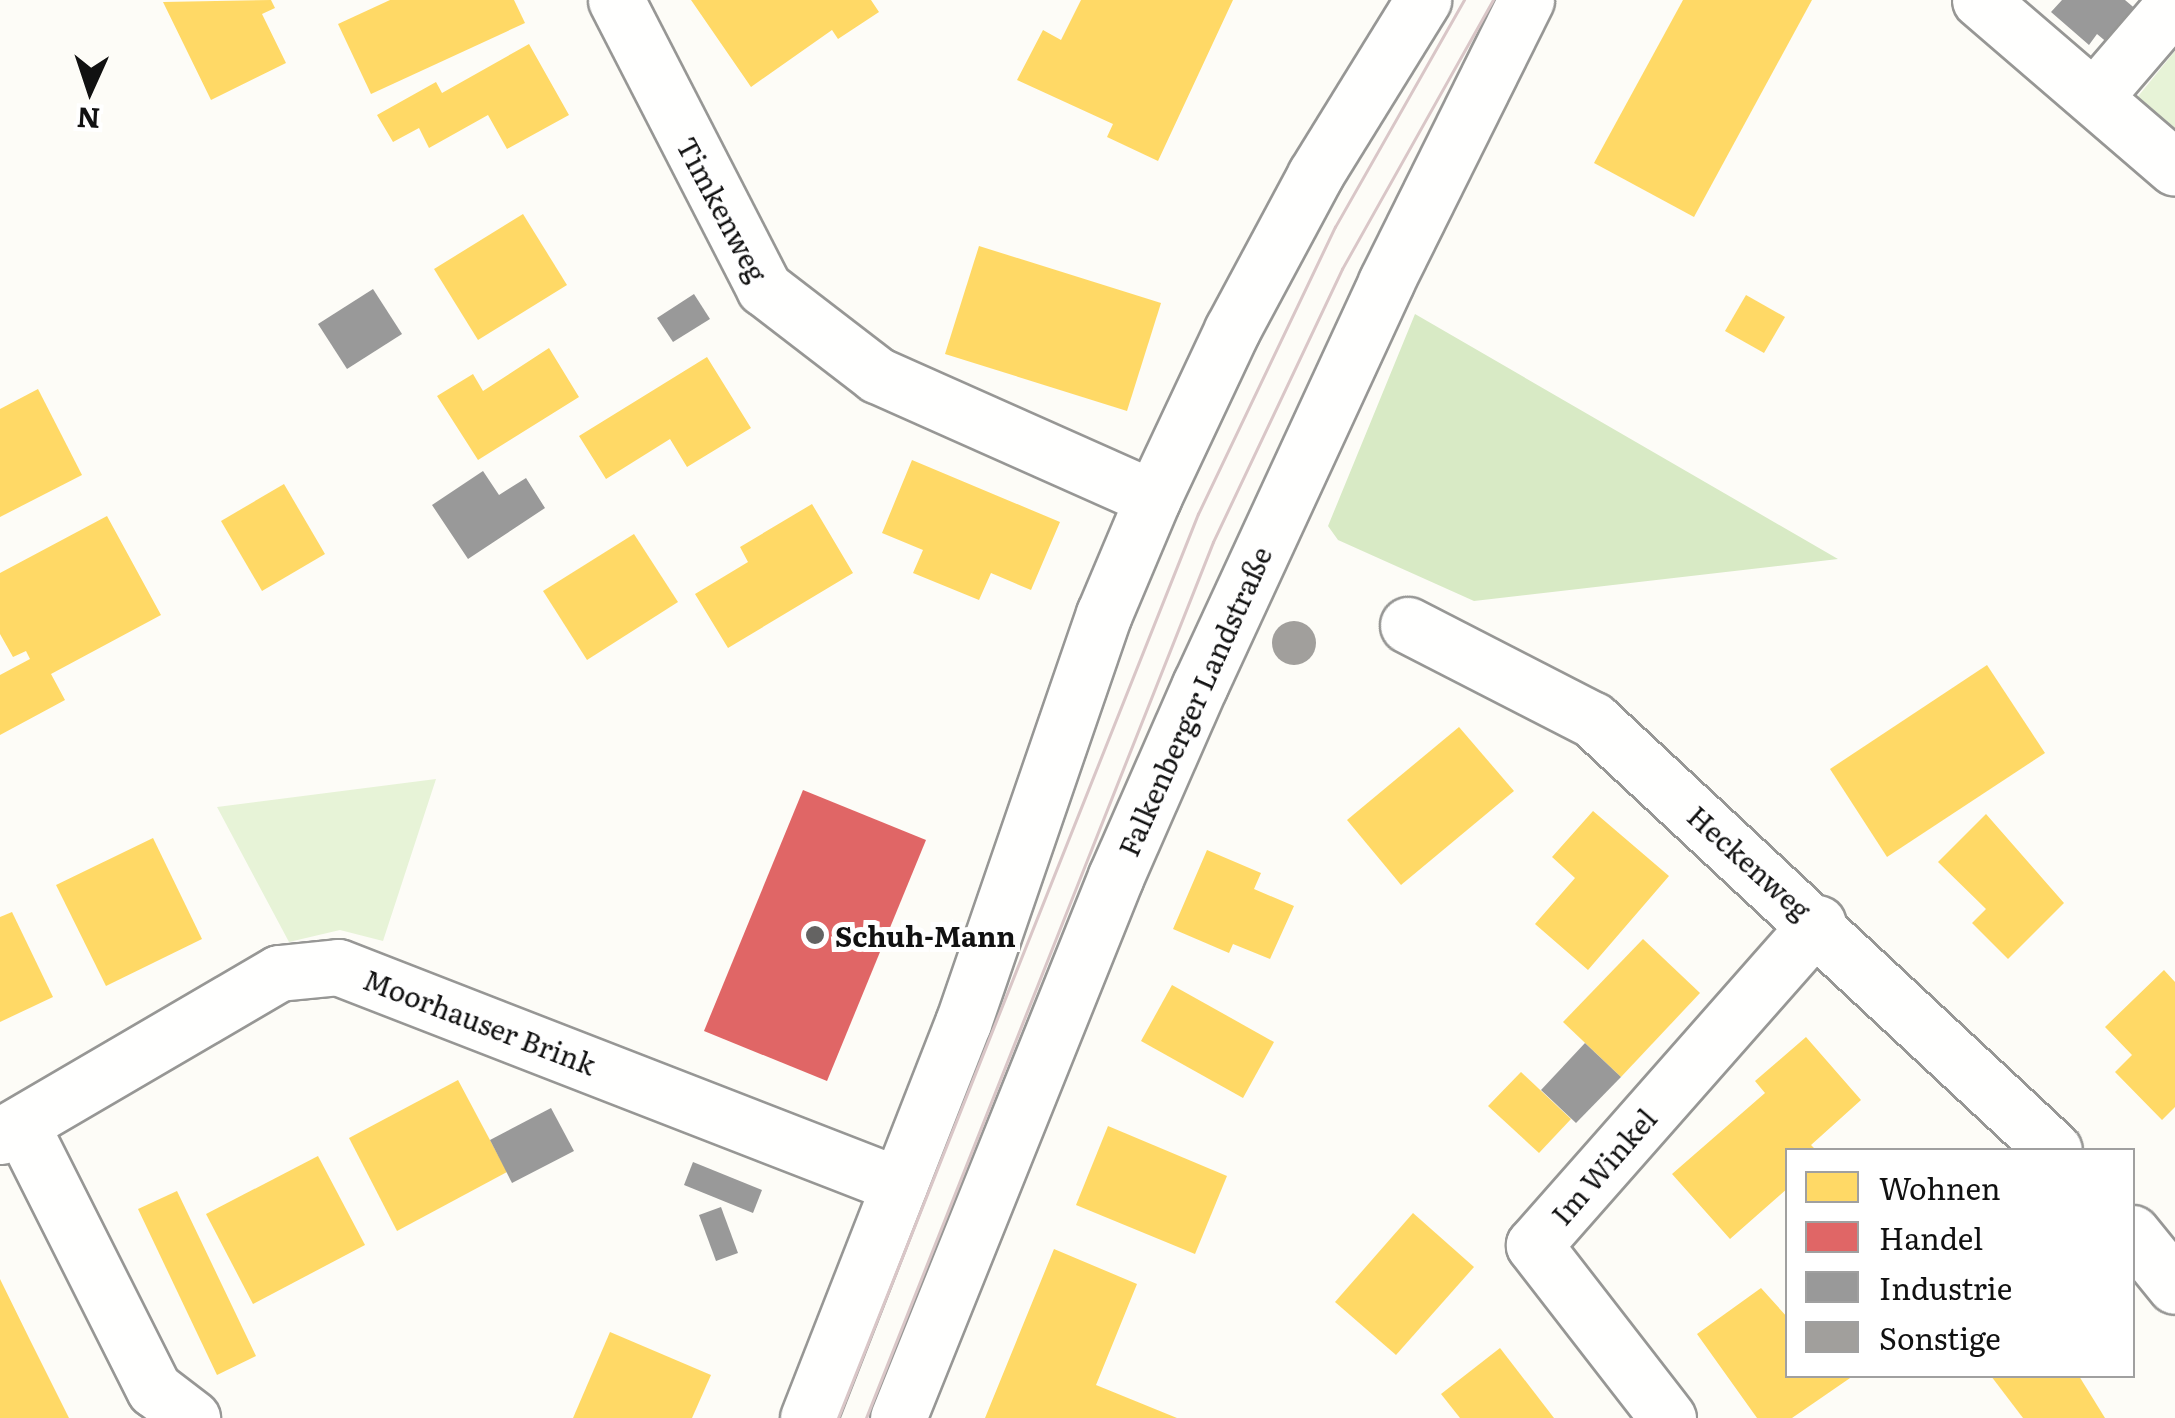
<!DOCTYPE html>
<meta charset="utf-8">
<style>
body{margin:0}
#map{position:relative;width:2175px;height:1418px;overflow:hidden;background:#fdfcf7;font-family:Literata,serif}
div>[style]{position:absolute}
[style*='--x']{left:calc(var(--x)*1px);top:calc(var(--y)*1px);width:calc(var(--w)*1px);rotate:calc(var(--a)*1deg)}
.green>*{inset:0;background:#e7f3d7}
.forest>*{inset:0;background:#d8eac5}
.homes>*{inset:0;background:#ffd966}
.shops>*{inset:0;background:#e06666}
.industry>*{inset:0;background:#999}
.building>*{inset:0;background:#a19f9c}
.round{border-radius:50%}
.roads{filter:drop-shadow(2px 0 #979795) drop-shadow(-2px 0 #979795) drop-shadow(0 2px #979795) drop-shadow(0 -2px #979795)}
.minor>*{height:55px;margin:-27.5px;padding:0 27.5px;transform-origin:27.5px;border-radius:27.5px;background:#fffffe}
.tram>*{height:2.5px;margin:-1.25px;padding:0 1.25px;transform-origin:1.25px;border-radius:1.25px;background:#d9c6c7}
.dots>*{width:28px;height:28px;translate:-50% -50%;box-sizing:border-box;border:5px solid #fff;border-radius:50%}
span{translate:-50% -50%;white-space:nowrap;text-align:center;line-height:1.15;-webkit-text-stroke:10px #fff;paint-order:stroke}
.street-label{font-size:28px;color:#111}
.poi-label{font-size:28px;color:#111;font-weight:700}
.left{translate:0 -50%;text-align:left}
.legend{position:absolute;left:1785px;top:1148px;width:350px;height:230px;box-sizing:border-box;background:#fff;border:2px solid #a0a0a0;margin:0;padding:12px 18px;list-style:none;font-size:30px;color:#111}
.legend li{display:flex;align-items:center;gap:20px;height:50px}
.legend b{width:50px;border:2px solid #a0a0a0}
.north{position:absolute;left:40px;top:40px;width:100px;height:100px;-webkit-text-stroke:8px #fff;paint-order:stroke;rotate:183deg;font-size:28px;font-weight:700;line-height:40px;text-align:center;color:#111}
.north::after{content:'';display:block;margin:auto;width:35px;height:45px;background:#111;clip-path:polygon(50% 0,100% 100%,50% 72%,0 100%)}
</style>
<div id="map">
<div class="green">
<i style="clip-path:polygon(2175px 51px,2175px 142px,2131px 105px)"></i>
<i style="clip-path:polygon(436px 779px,383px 941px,340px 930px,289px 942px,217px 807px)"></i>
</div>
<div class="forest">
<i style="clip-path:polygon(1415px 314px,1648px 449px,1838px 559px,1474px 601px,1338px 540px,1328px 526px)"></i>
</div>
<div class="homes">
<i style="clip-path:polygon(271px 0,275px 8px,262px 14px,286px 63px,211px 100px,163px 2px)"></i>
<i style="clip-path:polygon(390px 0,514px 0,525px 23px,371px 94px,338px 24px)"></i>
<i style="clip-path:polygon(691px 0,871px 0,879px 12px,838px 39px,832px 30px,751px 87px)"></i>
<i style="clip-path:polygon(1081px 0,1233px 0,1158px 161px,1107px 137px,1113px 124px,1017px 80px,1043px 30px,1061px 40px)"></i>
<i style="clip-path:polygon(1683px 0,1812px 0,1694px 217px,1594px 163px)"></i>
<i style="clip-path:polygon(529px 44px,569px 115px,507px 149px,488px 115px,429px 148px,419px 128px,393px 142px,377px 115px,436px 82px,442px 93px)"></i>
<i style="clip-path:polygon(523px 214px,567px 285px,478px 340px,434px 269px)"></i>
<i style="clip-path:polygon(979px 246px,1161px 303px,1127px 411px,945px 354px)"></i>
<i style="clip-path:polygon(1746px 295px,1785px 317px,1764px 353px,1725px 331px)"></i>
<i style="clip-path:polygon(549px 348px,579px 397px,478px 460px,437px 396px,473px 374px,483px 391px)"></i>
<i style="clip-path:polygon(707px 357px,751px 428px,687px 467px,670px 439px,606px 479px,579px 436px)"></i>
<i style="clip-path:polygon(38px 389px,82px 475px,0 517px,0 409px)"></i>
<i style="clip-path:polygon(912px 460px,1060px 522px,1031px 590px,991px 573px,979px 600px,913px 573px,923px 550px,882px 533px)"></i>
<i style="clip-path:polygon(284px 484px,325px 554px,262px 591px,221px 521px)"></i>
<i style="clip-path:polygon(812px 504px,853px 573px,728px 648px,695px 594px,748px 562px,740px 547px)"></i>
<i style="clip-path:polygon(107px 516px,161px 615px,51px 674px,65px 700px,0 735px,0 675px,30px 659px,26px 651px,13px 657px,0 634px,0 573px)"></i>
<i style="clip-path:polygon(634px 534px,678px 602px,587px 660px,543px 591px)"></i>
<i style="clip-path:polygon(1987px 665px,2045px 753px,1887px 857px,1830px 769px)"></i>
<i style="clip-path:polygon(1459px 727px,1514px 791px,1401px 885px,1347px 820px)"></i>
<i style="clip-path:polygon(1593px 811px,1669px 876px,1588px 970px,1535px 924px,1575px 878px,1552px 857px)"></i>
<i style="clip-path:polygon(1986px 814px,2064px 903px,2008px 959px,1972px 923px,1986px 909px,1938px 862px)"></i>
<i style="clip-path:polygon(153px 838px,202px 939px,106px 986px,56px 885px)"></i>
<i style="clip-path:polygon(1207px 850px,1261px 873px,1254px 889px,1294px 906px,1270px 959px,1233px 944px,1229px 953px,1173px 929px)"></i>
<i style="clip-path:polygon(12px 912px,53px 997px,0 1022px,0 917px)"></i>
<i style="clip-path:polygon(1643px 939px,1700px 993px,1621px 1077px,1563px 1022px)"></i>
<i style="clip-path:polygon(2164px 970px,2175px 982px,2175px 1107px,2162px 1120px,2115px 1072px,2132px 1055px,2105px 1027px)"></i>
<i style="clip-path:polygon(1172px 985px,1274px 1042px,1243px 1098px,1141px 1041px)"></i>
<i style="clip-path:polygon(1806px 1037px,1861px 1100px,1811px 1145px,1816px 1150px,1788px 1150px,1788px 1188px,1730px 1239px,1672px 1174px,1765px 1093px,1755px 1081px)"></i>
<i style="clip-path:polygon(1521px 1072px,1571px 1119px,1539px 1153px,1488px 1106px)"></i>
<i style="clip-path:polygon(458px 1080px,507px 1172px,397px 1231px,349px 1138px)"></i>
<i style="clip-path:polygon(1108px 1126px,1227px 1176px,1195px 1254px,1076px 1205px)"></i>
<i style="clip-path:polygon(318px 1156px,365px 1245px,253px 1304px,206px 1214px)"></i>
<i style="clip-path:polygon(177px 1191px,256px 1356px,217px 1375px,138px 1209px)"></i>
<i style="clip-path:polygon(1413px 1213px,1474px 1267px,1396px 1355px,1335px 1302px)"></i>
<i style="clip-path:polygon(1054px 1249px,1137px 1284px,1096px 1385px,1177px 1418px,985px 1418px)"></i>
<i style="clip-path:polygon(0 1279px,30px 1340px,69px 1418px,0 1418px)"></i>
<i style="clip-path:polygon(1761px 1288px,1788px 1318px,1788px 1376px,1853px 1376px,1792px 1418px,1757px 1418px,1697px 1334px)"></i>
<i style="clip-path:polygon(610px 1332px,711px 1375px,692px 1418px,573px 1418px)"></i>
<i style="clip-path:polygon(1500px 1348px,1554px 1418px,1460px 1418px,1441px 1394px)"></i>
<i style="clip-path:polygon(1991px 1376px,2079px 1376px,2105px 1418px,2023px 1418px)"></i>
</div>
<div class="shops">
<i style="clip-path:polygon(803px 790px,926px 840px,827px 1081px,704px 1031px)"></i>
</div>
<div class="industry">
<i style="clip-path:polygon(2062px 0,2125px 0,2138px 11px,2109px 44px,2097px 34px,2089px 45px,2051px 12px)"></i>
<i style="clip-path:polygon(373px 289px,402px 334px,347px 369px,318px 324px)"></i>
<i style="clip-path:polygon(694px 294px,710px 319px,673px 342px,657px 318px)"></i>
<i style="clip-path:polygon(483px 471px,499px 495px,526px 478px,545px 508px,468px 559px,432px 505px)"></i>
<i style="clip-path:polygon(1585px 1043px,1621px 1077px,1576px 1123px,1541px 1090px)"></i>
<i style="clip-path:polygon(551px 1108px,574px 1151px,512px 1183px,490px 1140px)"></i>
<i style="clip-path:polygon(693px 1162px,762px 1190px,753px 1213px,684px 1185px)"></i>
<i style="clip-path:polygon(721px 1207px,738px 1253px,716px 1261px,699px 1215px)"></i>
</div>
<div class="building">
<i class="round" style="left:1272px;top:621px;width:44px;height:44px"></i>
</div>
<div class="roads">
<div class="minor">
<i style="--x:616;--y:0;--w:324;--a:62.8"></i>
<i style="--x:764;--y:288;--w:143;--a:37.6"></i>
<i style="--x:877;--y:375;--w:302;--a:24"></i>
<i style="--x:1980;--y:0;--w:257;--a:40.7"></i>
<i style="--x:2095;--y:96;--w:123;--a:-49.3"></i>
<i style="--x:1408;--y:625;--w:208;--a:27.2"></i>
<i style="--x:1593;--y:720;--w:630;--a:43.01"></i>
<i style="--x:21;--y:1125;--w:296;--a:63.3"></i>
<i style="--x:154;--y:1389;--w:48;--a:37.3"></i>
<i style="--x:0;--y:1136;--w:323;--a:-30.3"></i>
<i style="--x:279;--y:973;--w:59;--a:-5.8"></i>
<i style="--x:338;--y:967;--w:602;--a:21.24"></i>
<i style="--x:2132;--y:1233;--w:68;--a:50.9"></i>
<i style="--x:808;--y:1418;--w:424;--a:-68.6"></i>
<i style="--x:963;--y:1023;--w:433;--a:-71"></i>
<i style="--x:1104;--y:614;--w:126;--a:-67.1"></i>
<i style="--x:1153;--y:498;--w:186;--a:-64.8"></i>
<i style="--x:1232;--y:330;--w:176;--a:-61.8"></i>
<i style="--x:1315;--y:175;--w:206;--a:-58.3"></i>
<i style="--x:898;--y:1418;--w:584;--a:-68.09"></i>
<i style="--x:1116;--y:876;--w:209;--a:-66.3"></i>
<i style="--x:1200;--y:685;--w:444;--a:-65.2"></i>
<i style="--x:1386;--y:282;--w:315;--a:-63.6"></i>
<i style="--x:1668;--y:1418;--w:219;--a:-127.8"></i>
<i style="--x:1534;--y:1245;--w:429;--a:-48.6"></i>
</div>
</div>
<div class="tram">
<i style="--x:838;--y:1418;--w:973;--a:-68.29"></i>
<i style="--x:1198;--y:514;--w:318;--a:-64.5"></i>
<i style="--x:1335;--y:227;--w:261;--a:-60.4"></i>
<i style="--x:866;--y:1418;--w:942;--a:-68.39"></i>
<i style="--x:1213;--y:542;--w:302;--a:-64.7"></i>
<i style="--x:1342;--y:269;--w:308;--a:-60.7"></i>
</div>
<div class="dots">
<i style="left:815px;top:935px;background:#646362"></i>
</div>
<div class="street-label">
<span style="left:723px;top:209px;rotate:62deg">Timkenweg</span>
<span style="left:1194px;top:701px;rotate:-66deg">Falkenberger Landstraße</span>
<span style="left:1750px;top:862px;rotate:42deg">Heckenweg</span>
<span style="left:480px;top:1021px;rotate:21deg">Moorhauser Brink</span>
<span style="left:1603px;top:1166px;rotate:-49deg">Im Winkel</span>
</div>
<div class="poi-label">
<span class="left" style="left:835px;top:935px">Schuh-Mann</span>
</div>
<ul class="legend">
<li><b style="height:28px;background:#ffd966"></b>Wohnen</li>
<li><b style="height:28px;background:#e06666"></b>Handel</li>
<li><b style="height:28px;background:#999"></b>Industrie</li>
<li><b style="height:28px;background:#a19f9c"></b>Sonstige</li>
</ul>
<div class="north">N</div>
</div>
